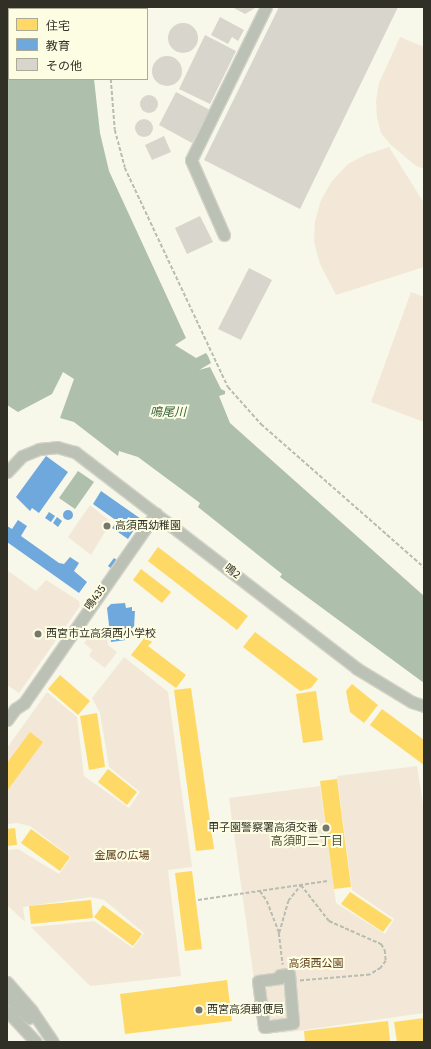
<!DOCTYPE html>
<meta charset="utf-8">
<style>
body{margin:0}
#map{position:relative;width:431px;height:1049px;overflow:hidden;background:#f7f7ea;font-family:"Fira Sans","Noto Sans JP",sans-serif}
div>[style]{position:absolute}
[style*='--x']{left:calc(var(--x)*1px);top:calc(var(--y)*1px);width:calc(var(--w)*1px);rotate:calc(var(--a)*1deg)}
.green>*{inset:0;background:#f3e8d7}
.water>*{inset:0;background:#aebfac}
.homes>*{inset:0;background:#ffd966}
.schools>*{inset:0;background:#6fa8dc}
.round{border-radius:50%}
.building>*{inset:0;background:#d8d6cc}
.path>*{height:1.5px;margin-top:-0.75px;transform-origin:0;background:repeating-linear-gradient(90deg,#b8bcb1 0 4px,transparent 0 6px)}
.roads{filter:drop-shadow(1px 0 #d2d2c8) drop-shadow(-1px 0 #d2d2c8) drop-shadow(0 1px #d2d2c8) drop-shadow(0 -1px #d2d2c8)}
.minor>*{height:11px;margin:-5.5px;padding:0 5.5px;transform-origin:5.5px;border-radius:5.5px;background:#bcc1b5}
.dots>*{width:11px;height:11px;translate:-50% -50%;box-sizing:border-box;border:2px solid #fdfde4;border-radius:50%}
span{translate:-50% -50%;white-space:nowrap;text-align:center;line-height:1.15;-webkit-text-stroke:4px #fdfde4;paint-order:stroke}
.poi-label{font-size:11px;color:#303027}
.left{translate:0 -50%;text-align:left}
.right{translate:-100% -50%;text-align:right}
.street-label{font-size:11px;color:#303027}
.park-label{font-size:11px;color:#5c3913}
.water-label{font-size:12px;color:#325c3b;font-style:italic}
.neighbourhood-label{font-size:12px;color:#52523d}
.frame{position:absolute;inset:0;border:8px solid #303027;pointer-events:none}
.legend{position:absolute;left:8px;top:8px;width:140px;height:72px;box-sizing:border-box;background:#fdfde4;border:1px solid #abab98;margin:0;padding:5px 7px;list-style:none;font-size:12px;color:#303027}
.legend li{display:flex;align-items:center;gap:8px;height:20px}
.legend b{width:20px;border:1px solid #abab98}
</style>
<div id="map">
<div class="green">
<i style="clip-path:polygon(400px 37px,424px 47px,424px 169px,416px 166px,390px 144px,381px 133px,377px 118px,376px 101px,379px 83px)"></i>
<i style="clip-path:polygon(389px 147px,424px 203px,424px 267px,336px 295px,320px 264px,314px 242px,315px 221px,321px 200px,332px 181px,348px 164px,365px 155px)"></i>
<i style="clip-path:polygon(411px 292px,424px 297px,424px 422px,371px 402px)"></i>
<i style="clip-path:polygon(90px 505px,111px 522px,91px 555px,68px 537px)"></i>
<i style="clip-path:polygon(7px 570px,36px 591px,46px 580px,79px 601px,80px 606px,19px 693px,7px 685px)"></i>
<i style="clip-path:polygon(107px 633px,108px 645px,117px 652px,105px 668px,89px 656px,92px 650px,84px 643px,91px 634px)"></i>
<i style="clip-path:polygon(124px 657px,168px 692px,192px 867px,168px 870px,181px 976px,90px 986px,31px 927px,94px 921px,133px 948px,144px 933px,104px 900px,91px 897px,23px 907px,25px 922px,7px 905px,7px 850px,18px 849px,59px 874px,71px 857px,30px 826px,17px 823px,7px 824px,7px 748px,47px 692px,77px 717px,84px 776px,129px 808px,140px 792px,109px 767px,100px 713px,92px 698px)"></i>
<i style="clip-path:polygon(417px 766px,424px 811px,424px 1013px,283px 1033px,261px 1030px,229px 798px,320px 786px,336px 903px,385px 934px,394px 919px,352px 890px,337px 776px)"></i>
</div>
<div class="water">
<i style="clip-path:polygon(7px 7px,102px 7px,9px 9px,9px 79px,94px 79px,100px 133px,109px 171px,186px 338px,175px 345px,196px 358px,206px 353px,208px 356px,211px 363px,199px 370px,210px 367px,221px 389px,225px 391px,225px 394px,219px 396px,230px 423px,424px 596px,424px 683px,280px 577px,282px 574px,198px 507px,200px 503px,138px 457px,119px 451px,118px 456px,74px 422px,60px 418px,74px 379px,63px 372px,52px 394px,18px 412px,7px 405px)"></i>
<i style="clip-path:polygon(78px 471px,94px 482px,75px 509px,59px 498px)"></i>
</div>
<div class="homes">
<i style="clip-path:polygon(158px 547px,248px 616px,237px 630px,148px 561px)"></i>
<i style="clip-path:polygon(141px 569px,171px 592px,162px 603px,133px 580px)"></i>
<i style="clip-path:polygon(255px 632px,318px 679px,311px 688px,300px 691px,243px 647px)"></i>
<i style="clip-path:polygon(145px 637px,152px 642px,148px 646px,186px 675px,176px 688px,131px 655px)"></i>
<i style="clip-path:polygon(60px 675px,90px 701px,78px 715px,48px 689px)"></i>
<i style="clip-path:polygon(352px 684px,378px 705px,364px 723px,350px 712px,346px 691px)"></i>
<i style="clip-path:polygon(191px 688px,214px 849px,196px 851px,174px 690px)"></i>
<i style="clip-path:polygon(316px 691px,323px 740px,303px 743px,296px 694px)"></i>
<i style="clip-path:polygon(382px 709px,424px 740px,424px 765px,370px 725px)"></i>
<i style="clip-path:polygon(97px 713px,105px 767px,89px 770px,80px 716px)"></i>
<i style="clip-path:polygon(30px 732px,43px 742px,7px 791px,7px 763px)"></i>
<i style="clip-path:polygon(108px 769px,137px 792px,127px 805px,98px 782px)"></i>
<i style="clip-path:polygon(337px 779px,351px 887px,334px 889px,320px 781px)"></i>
<i style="clip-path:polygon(15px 828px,17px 845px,7px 846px,7px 829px)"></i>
<i style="clip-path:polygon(31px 829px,70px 857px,60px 871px,21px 843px)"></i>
<i style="clip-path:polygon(192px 871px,202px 949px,185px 951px,175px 873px)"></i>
<i style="clip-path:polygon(350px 892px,392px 920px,383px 932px,341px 904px)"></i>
<i style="clip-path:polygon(91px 900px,93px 918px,31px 924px,29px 906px)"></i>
<i style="clip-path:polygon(103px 905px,142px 934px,133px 946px,94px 917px)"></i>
<i style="clip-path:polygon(227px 980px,232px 1021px,125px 1034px,120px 994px)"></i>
<i style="clip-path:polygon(424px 1018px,424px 1042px,397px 1042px,394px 1022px)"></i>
<i style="clip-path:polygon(388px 1021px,390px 1042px,305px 1042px,304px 1031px)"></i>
</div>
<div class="schools">
<i style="clip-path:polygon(46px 456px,68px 472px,39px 513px,32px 508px,30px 511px,16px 497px)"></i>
<i style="clip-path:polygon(101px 491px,141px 519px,128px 539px,112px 528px,117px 521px,93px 504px)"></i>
<i class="round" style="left:63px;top:510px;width:10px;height:10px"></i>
<i style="clip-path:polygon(49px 512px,55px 516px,51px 522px,45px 518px)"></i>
<i style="clip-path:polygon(57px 517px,62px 521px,58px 527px,53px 523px)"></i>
<i style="clip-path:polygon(18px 520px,27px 526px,21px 536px,59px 563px,64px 564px,70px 557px,79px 563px,74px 571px,87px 582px,79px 593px,7px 542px,7px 526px,12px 529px)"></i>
<i style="clip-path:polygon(114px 558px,118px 561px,112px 569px,108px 566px)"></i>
<i style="clip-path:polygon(125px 603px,126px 608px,132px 607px,132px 611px,135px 611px,134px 628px,131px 629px,132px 633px,128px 634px,126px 640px,111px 642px,107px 608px,111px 604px)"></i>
</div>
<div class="building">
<i style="clip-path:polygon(232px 7px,257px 7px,245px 14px)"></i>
<i style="clip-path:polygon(279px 7px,398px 7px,300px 209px,204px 160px)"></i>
<i style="clip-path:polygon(220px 17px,244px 30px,238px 41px,232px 37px,228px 44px,211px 35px)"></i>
<i class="round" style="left:168px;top:23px;width:30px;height:30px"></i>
<i style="clip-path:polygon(205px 35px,236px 51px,210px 104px,179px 89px)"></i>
<i class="round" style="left:152px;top:56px;width:30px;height:30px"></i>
<i style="clip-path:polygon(176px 92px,210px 110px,192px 143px,159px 125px)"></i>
<i class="round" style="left:140px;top:95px;width:18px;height:18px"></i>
<i class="round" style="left:135px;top:119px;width:18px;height:18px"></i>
<i style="clip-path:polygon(164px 136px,171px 152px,152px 160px,145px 145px)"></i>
<i style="clip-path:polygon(200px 216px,213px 242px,187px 254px,175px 228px)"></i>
<i style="clip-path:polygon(249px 268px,272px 280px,241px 340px,218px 329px)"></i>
</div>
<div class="path">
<i style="--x:119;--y:9;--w:2;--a:-63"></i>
<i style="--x:111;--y:79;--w:51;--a:85.5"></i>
<i style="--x:115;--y:130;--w:39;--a:75"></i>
<i style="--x:125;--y:168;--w:242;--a:64.8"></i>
<i style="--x:228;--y:387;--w:50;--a:48.3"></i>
<i style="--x:261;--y:424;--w:217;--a:41.3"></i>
<i style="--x:260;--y:891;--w:12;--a:55"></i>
<i style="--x:267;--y:901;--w:34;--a:69"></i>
<i style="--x:279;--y:933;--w:32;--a:83"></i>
<i style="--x:198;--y:900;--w:131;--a:-8.3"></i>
<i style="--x:279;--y:933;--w:33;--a:-74"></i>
<i style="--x:288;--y:901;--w:21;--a:-51"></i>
<i style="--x:301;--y:885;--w:46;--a:52.1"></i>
<i style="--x:329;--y:921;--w:57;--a:23.9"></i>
<i style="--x:381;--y:944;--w:7;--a:56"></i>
<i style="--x:385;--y:950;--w:11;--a:85"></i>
<i style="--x:386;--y:961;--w:9;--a:126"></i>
<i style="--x:381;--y:968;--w:13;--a:148"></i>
<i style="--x:370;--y:975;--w:71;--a:175.2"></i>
</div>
<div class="roads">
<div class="minor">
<i style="--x:224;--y:235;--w:82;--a:-113.7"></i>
<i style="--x:191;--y:160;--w:170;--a:-63.9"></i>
<i style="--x:7;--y:472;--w:22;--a:-47"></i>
<i style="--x:22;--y:456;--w:18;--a:-22"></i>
<i style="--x:39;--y:449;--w:18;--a:-6"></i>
<i style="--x:57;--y:447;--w:19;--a:16"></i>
<i style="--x:75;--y:452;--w:354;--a:37.5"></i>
<i style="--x:356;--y:668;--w:66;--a:31.3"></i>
<i style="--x:412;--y:702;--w:13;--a:18"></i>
<i style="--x:7;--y:720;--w:14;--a:-54"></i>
<i style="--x:15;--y:709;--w:11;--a:-34"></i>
<i style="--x:24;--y:703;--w:231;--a:-55.2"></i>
<i style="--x:289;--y:974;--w:49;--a:85.3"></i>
<i style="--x:293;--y:1023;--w:29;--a:172"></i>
<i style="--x:264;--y:1027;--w:46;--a:-97.4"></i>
<i style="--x:258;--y:981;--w:22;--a:-8"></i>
<i style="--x:280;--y:978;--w:3;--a:-90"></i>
<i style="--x:280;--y:975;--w:9;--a:-6"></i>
<i style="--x:7;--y:982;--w:38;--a:49"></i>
<i style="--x:32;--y:1011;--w:37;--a:56"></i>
<i style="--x:7;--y:996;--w:31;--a:45"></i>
<i style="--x:7;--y:1011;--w:42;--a:46.9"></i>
</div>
</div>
<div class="dots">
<i style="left:107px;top:526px;background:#76766b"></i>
<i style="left:38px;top:634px;background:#76766b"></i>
<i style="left:326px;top:828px;background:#76766b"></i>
<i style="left:199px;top:1010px;background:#76766b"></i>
</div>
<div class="poi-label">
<span class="left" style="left:115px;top:526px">高須西幼稚園</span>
<span class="left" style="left:46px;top:634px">西宮市立高須西小学校</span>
<span class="right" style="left:318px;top:828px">甲子園警察署高須交番</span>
<span class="left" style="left:207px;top:1010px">西宮高須郵便局</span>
</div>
<div class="street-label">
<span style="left:232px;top:572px;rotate:38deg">鳴2</span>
<span style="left:96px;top:598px;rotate:-55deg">鳴435</span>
</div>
<div class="park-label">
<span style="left:122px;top:856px">金属の広場</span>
<span style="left:316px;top:964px">高須西公園</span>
</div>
<div class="water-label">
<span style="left:168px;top:413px">鳴尾川</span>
</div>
<div class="neighbourhood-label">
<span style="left:307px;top:842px">高須町二丁目</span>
</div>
<div class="frame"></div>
<ul class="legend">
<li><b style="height:11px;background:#ffd966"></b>住宅</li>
<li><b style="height:11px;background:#6fa8dc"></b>教育</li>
<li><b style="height:11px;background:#d8d6cc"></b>その他</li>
</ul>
</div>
